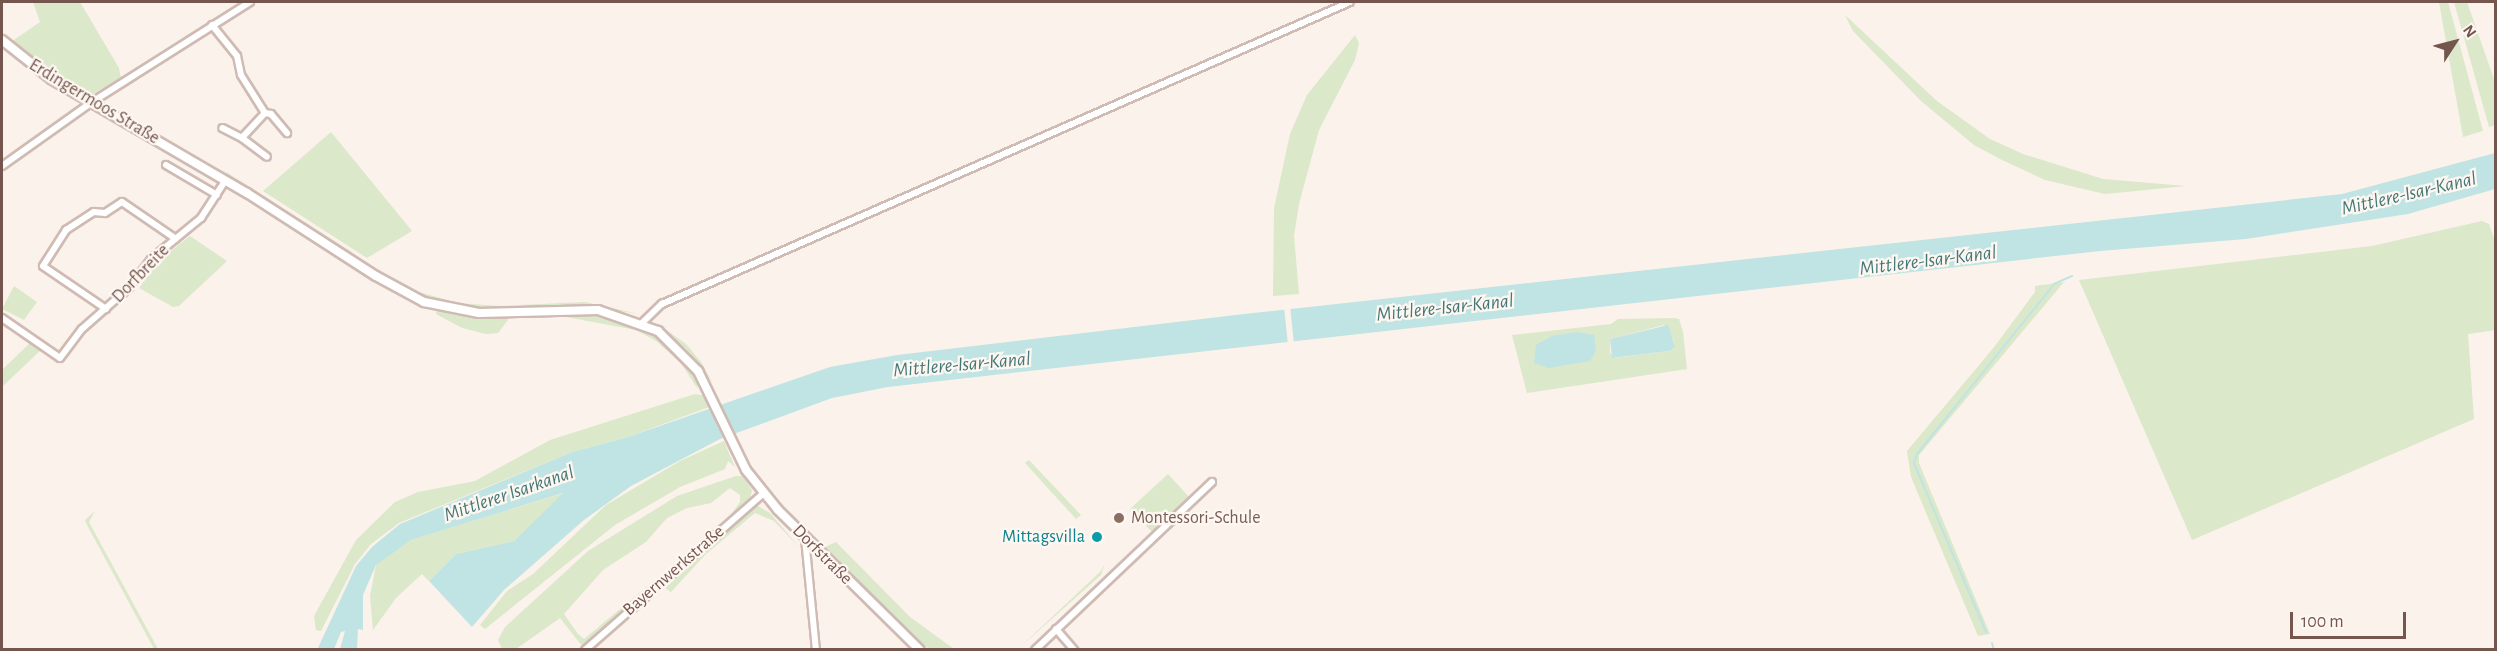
<!DOCTYPE html>
<meta charset="utf-8">
<style>
body{margin:0}
#map{position:relative;width:2497px;height:651px;overflow:hidden;background:#fbf2eb;font-family:"Alegreya Sans",sans-serif}
div>[style]{position:absolute}
[style*='--x']{left:calc(var(--x)*1px);top:calc(var(--y)*1px);width:calc(var(--w)*1px);rotate:calc(var(--a)*1deg)}
.green>*{inset:0;background:#dbe8ca}
.water>*{inset:0;background:#c0e4e3}
.pier>*{inset:0;background:#fbf2eb}
.stream>*{height:2px;margin:-1px;padding:0 1px;transform-origin:1px;border-radius:1px;background:#c0e4e3}
.roads{filter:drop-shadow(2px 0 #cfbbb3) drop-shadow(-2px 0 #cfbbb3) drop-shadow(0 2px #cfbbb3) drop-shadow(0 -2px #cfbbb3)}
.street>*{height:6px;margin:-3px;padding:0 3px;transform-origin:3px;border-radius:3px;background:#fff}
.secondary>*{height:8px;margin:-4px;padding:0 4px;transform-origin:4px;border-radius:4px;background:#fff}
.dots>*{width:16px;height:16px;translate:-50% -50%;box-sizing:border-box;border:3px solid #fef7f1;border-radius:50%}
span{translate:-50% -50%;white-space:nowrap;text-align:center;line-height:1.15;-webkit-text-stroke:4.5px #fef7f1;paint-order:stroke}
.street-label{font-size:18px;color:#75564f}
.education-label{font-size:18px;color:#785e54}
.left{translate:0 -50%;text-align:left}
.culture-label{font-size:18px;color:#0d838f}
.right{translate:-100% -50%;text-align:right}
.water-label{font-size:20px;color:#447878;font-style:italic}
.frame{position:absolute;inset:0;border:3px solid #75564f;pointer-events:none}
.north{position:absolute;left:2425px;top:12px;width:60px;height:60px;-webkit-text-stroke:4px #fef7f1;paint-order:stroke;rotate:54deg;font-size:16px;font-weight:700;line-height:24px;text-align:center;color:#75564f}
.north::after{content:'';display:block;margin:auto;width:21px;height:27px;background:#75564f;clip-path:polygon(50% 0,100% 100%,50% 72%,0 100%)}
.scale{position:absolute;left:2290px;top:612px;width:116px;height:27px;box-sizing:border-box;border:3px solid #75564f;border-top:0;padding-left:8px;font-size:18px;line-height:21px;white-space:nowrap;color:#75564f;-webkit-text-stroke:4px #fef7f1;paint-order:stroke}
</style>
<div id="map">
<div class="green">
<i style="clip-path:polygon(33px 2px,80px 2px,119px 68px,121px 78px,91px 95px,41px 65px,11px 42px,40px 22px)"></i>
<i style="clip-path:polygon(2439px 2px,2448px 2px,2483px 131px,2463px 137px)"></i>
<i style="clip-path:polygon(2454px 2px,2467px 2px,2495px 82px,2495px 125px,2489px 127px)"></i>
<i style="clip-path:polygon(1845px 15px,1937px 101px,1990px 139px,2023px 154px,2103px 179px,2186px 186px,2105px 194px,2045px 180px,2000px 159px,1974px 145px,1921px 101px,1853px 31px)"></i>
<i style="clip-path:polygon(1355px 35px,1359px 43px,1355px 60px,1319px 130px,1299px 204px,1294px 236px,1299px 294px,1273px 296px,1274px 208px,1290px 134px,1307px 95px)"></i>
<i style="clip-path:polygon(331px 132px,412px 231px,367px 258px,263px 191px)"></i>
<i style="clip-path:polygon(226px 172px,350px 251px,355px 258px,227px 175px)"></i>
<i style="clip-path:polygon(2482px 221px,2489px 224px,2495px 241px,2496px 330px,2468px 334px,2474px 419px,2192px 540px,2079px 280px,2372px 246px)"></i>
<i style="clip-path:polygon(190px 236px,227px 261px,179px 306px,173px 307px,139px 288px,157px 262px)"></i>
<i style="clip-path:polygon(369px 267px,419px 292px,458px 303px,499px 306px,585px 302px,639px 314px,580px 305px,472px 308px,423px 297px)"></i>
<i style="clip-path:polygon(2064px 282px,1919px 455px,1919px 463px,1990px 634px,1978px 636px,1911px 477px,1907px 451px,1995px 346px,2035px 292px,2035px 286px)"></i>
<i style="clip-path:polygon(14px 286px,37px 302px,24px 320px,2px 309px)"></i>
<i style="clip-path:polygon(437px 310px,507px 318px,508px 320px,498px 333px,486px 334px,462px 328px,436px 314px)"></i>
<i style="clip-path:polygon(580px 313px,605px 316px,653px 334px,686px 364px,698px 380px,697px 388px,681px 363px,656px 341px,636px 330px,566px 317px)"></i>
<i style="clip-path:polygon(evenodd,1674px 318px,1679px 319px,1683px 332px,1687px 369px,1527px 393px,1512px 335px,1611px 324px,1618px 319px,1674px 318px,1664px 325px,1674px 342px,1669px 351px,1615px 358px,1610px 353px,1610px 339px,1664px 325px)"></i>
<i style="clip-path:polygon(655px 322px,686px 344px,701px 362px,712px 382px,686px 349px)"></i>
<i style="clip-path:polygon(32px 341px,43px 348px,2px 387px,2px 370px)"></i>
<i style="clip-path:polygon(695px 394px,707px 396px,712px 406px,628px 437px,572px 452px,399px 523px,371px 544px,355px 564px,321px 631px,316px 630px,314px 616px,356px 540px,395px 502px,418px 492px,475px 481px,550px 440px)"></i>
<i style="clip-path:polygon(724px 441px,735px 467px,728px 461px,725px 469px,680px 487px,615px 525px,485px 629px,480px 625px,507px 591px,533px 574px,606px 505px,680px 461px)"></i>
<i style="clip-path:polygon(1029px 460px,1081px 515px,1076px 519px,1025px 463px)"></i>
<i style="clip-path:polygon(1168px 474px,1189px 497px,1152px 532px,1130px 509px)"></i>
<i style="clip-path:polygon(evenodd,736px 476px,743px 476px,752px 490px,750px 500px,582px 646px,560px 618px,516px 649px,502px 649px,498px 640px,505px 627px,588px 551px,677px 496px,736px 476px,730px 488px,740px 495px,740px 502px,727px 520px,584px 639px,578px 634px,564px 614px,603px 570px,646px 542px,667px 518px,687px 508px,711px 503px,730px 488px)"></i>
<i style="clip-path:polygon(564px 493px,514px 541px,456px 554px,429px 581px,422px 574px,396px 598px,373px 630px,370px 596px,376px 565px,391px 552px,411px 540px)"></i>
<i style="clip-path:polygon(756px 505px,770px 513px,800px 548px,774px 521px,755px 513px,706px 554px,671px 592px,662px 586px)"></i>
<i style="clip-path:polygon(95px 511px,89px 522px,158px 649px,154px 649px,87px 525px,85px 520px)"></i>
<i style="clip-path:polygon(836px 542px,910px 617px,954px 649px,929px 649px,910px 632px,825px 547px)"></i>
<i style="clip-path:polygon(1105px 563px,1101px 575px,1018px 649px,1101px 571px)"></i>
</div>
<div class="water">
<i style="clip-path:polygon(2495px 153px,2495px 189px,2408px 214px,2246px 239px,2100px 251px,1243px 347px,888px 387px,832px 398px,720px 439px,631px 486px,584px 520px,504px 590px,472px 627px,429px 581px,456px 554px,514px 541px,563px 493px,411px 540px,376px 565px,363px 595px,363px 630px,358px 629px,357px 649px,340px 649px,345px 631px,341px 632px,334px 649px,317px 650px,356px 566px,372px 547px,400px 524px,572px 452px,628px 437px,830px 367px,897px 355px,1244px 314px,2342px 194px)"></i>
<i style="clip-path:polygon(1668px 325px,1675px 347px,1669px 351px,1612px 358px,1610px 339px)"></i>
<i style="clip-path:polygon(1578px 332px,1594px 335px,1596px 350px,1590px 361px,1549px 368px,1534px 363px,1536px 345px,1552px 336px)"></i>
</div>
<div class="pier">
<i style="clip-path:polygon(1290px 306px,1294px 344px,1288px 345px,1284px 307px)"></i>
</div>
<div class="stream">
<i style="--x:1986;--y:632;--w:184;--a:-113.1"></i>
<i style="--x:1914;--y:463;--w:9;--a:-72"></i>
<i style="--x:1917;--y:454;--w:218;--a:-51.1"></i>
<i style="--x:2054;--y:284;--w:20;--a:-24"></i>
<i style="--x:1992;--y:643;--w:7;--a:74"></i>
</div>
<div class="roads">
<div class="street">
<i style="--x:212;--y:25;--w:40;--a:51"></i>
<i style="--x:237;--y:56;--w:19;--a:78"></i>
<i style="--x:241;--y:75;--w:45;--a:57.7"></i>
<i style="--x:265;--y:113;--w:34;--a:133"></i>
<i style="--x:242;--y:138;--w:22;--a:-153"></i>
<i style="--x:265;--y:113;--w:6;--a:9"></i>
<i style="--x:271;--y:114;--w:25;--a:50"></i>
<i style="--x:242;--y:138;--w:31;--a:37"></i>
<i style="--x:166;--y:165;--w:59;--a:30.5"></i>
<i style="--x:2;--y:166;--w:110;--a:-35.4"></i>
<i style="--x:92;--y:102;--w:187;--a:-32.3"></i>
<i style="--x:106;--y:309;--w:76;--a:-145.7"></i>
<i style="--x:43;--y:266;--w:43;--a:-57.4"></i>
<i style="--x:66;--y:230;--w:33;--a:-33"></i>
<i style="--x:94;--y:212;--w:11;--a:5"></i>
<i style="--x:105;--y:213;--w:20;--a:-33"></i>
<i style="--x:122;--y:202;--w:65;--a:34.4"></i>
<i style="--x:2;--y:318;--w:70;--a:34.6"></i>
<i style="--x:60;--y:358;--w:36;--a:-53"></i>
<i style="--x:82;--y:329;--w:64;--a:-41.2"></i>
<i style="--x:130;--y:287;--w:35;--a:-53"></i>
<i style="--x:151;--y:259;--w:65;--a:-39.4"></i>
<i style="--x:201;--y:218;--w:44;--a:-57"></i>
<i style="--x:642;--y:323;--w:28;--a:-44"></i>
<i style="--x:662;--y:304;--w:751;--a:-23.7"></i>
<i style="--x:805;--y:538;--w:113;--a:84.4"></i>
<i style="--x:1056;--y:629;--w:28;--a:49"></i>
<i style="--x:585;--y:650;--w:238;--a:-41.3"></i>
<i style="--x:1035;--y:650;--w:244;--a:-43.5"></i>
</div>
<div class="secondary">
<i style="--x:2;--y:40;--w:63;--a:38.5"></i>
<i style="--x:51;--y:79;--w:227;--a:30.2"></i>
<i style="--x:247;--y:193;--w:153;--a:32.8"></i>
<i style="--x:376;--y:276;--w:55;--a:28.4"></i>
<i style="--x:424;--y:302;--w:56;--a:11.3"></i>
<i style="--x:479;--y:313;--w:119;--a:-1.4"></i>
<i style="--x:598;--y:310;--w:64;--a:19.3"></i>
<i style="--x:658;--y:331;--w:57;--a:45"></i>
<i style="--x:698;--y:371;--w:110;--a:64.1"></i>
<i style="--x:746;--y:470;--w:51;--a:51.3"></i>
<i style="--x:778;--y:510;--w:199;--a:44.6"></i>
</div>
</div>
<div class="dots">
<i style="left:1119px;top:518px;background:#8d6e63"></i>
<i style="left:1097px;top:537px;background:#0f9aa8"></i>
</div>
<div class="street-label">
<span style="left:94px;top:102px;rotate:31deg">Erdingermoos Straße</span>
<span style="left:141px;top:274px;rotate:-46deg">Dorfbreite</span>
<span style="left:822px;top:555px;rotate:45deg">Dorfstraße</span>
<span style="left:674px;top:571px;rotate:-41deg">Bayernwerkstraße</span>
</div>
<div class="education-label">
<span class="left" style="left:1131px;top:518px">Montessori-Schule</span>
</div>
<div class="culture-label">
<span class="right" style="left:1085px;top:537px">Mittagsvilla</span>
</div>
<div class="water-label">
<span style="left:2409px;top:194px;rotate:-13deg">Mittlere-Isar-Kanal</span>
<span style="left:1928px;top:261px;rotate:-7deg">Mittlere-Isar-Kanal</span>
<span style="left:1445px;top:308px;rotate:-6deg">Mittlere-Isar-Kanal</span>
<span style="left:962px;top:365px;rotate:-5deg">Mittlere-Isar-Kanal</span>
<span style="left:509px;top:494px;rotate:-19deg">Mittlerer Isarkanal</span>
</div>
<div class="frame"></div>
<div class="north">N</div>
<div class="scale">100 m</div>
</div>
